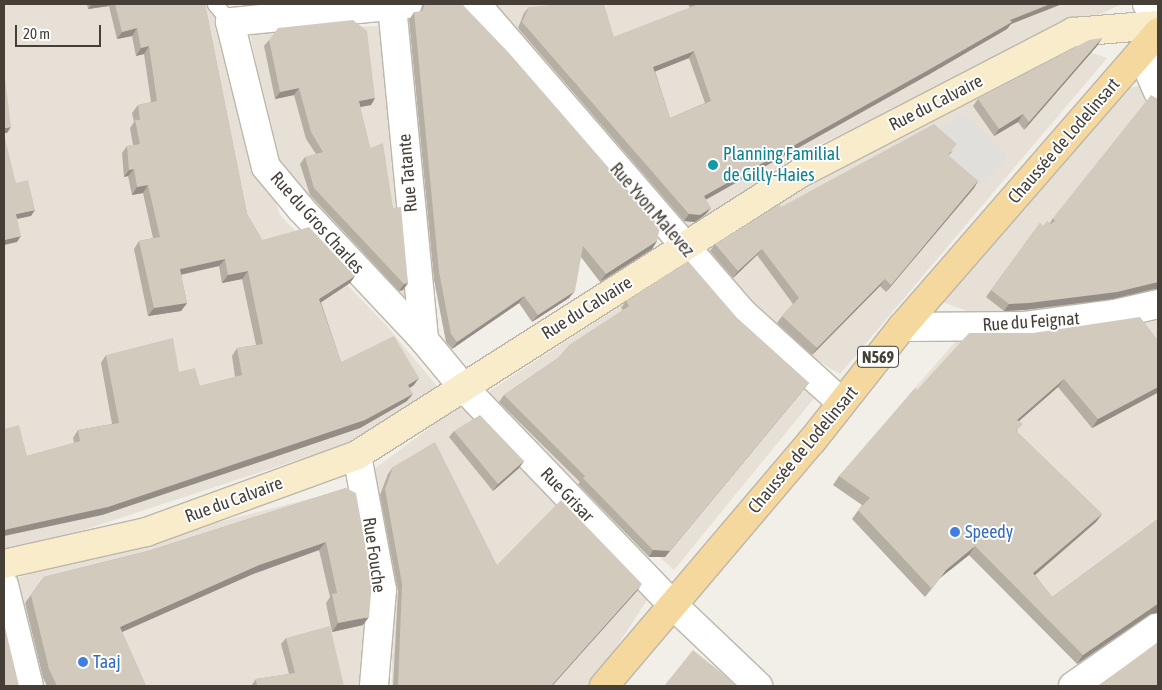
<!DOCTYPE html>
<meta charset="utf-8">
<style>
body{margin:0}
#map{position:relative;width:1162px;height:690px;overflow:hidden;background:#f2efe8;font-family:"Asap Condensed",sans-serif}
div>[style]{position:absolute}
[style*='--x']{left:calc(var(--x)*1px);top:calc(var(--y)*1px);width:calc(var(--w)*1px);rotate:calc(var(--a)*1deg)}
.residential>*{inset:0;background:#e6e0d6}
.parking>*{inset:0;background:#e1dfdc}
.roads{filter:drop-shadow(1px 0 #bdb6ab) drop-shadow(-1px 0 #bdb6ab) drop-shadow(0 1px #bdb6ab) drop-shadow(0 -1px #bdb6ab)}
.service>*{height:15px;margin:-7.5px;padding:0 7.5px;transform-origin:7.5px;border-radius:7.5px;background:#fff}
.minor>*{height:28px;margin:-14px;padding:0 14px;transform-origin:14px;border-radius:14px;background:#fff}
.secondary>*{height:28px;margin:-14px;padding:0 14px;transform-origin:14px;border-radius:14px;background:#f9eccb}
.primary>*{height:28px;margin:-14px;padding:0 14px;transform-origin:14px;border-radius:14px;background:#f5d89e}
.wall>*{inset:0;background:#b5aea3}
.shaded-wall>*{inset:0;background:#948d85}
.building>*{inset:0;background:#d3cabe}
.dots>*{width:14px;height:14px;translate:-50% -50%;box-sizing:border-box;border:2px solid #fff;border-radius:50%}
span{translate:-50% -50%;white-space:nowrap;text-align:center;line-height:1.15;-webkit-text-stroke:4px #fff;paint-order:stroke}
.shield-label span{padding:1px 4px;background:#fff;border:1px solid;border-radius:4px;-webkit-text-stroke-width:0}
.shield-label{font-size:16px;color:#453f37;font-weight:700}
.street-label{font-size:18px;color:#453f37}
.culture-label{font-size:18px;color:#0d838f}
.left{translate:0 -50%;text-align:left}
.shop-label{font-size:18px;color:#366cbe}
.frame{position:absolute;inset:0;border:5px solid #453f37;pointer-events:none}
.scale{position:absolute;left:15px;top:25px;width:86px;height:22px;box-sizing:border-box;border:2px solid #453f37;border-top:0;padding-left:6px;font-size:15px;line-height:18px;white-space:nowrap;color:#453f37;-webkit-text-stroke:4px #fff;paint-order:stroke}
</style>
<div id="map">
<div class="residential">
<i style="clip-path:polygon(4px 4px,212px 4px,280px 215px,386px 325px,447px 398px,334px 448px,4px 556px)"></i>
<i style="clip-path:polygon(490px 4px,1122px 4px,823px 143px,685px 233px)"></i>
<i style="clip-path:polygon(379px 26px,411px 303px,401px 303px,279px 174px,249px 29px)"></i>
<i style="clip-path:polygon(1077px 48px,1107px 58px,840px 374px,784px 341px,815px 397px,674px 570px,482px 396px,694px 258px,694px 249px,1054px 53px)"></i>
<i style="clip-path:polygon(1146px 85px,1158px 109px,1158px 299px,1009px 326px,934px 299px,1121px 89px)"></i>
<i style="clip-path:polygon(1158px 318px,1158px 616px,1100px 659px,1070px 616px,1024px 566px,993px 479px,906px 398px,957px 340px)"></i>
<i style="clip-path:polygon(467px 400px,651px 594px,591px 686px,392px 686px,392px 625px,374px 469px)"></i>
<i style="clip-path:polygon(363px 485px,375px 686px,138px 686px,44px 658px,30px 661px,10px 581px,56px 564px)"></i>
</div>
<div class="parking">
<i style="clip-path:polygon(964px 113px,1008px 156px,980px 185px,929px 135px)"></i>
</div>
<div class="roads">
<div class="service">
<i style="--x:215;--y:4;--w:23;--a:50"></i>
</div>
<div class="minor">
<i style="--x:408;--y:4;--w:179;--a:174.2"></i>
<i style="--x:230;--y:22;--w:149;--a:76.1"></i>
<i style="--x:266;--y:167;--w:55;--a:50.2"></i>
<i style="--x:301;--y:209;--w:180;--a:46.8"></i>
<i style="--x:424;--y:340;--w:60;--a:50.4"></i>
<i style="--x:462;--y:386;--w:303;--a:46.1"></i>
<i style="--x:672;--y:604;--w:119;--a:43.6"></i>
<i style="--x:476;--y:4;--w:410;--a:49.2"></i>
<i style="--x:744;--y:314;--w:132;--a:42.2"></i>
<i style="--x:1147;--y:4;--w:17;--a:50"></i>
<i style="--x:392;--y:6;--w:336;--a:84.5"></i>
<i style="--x:1141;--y:53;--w:43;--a:66.4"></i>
<i style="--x:902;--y:327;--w:123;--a:-0.5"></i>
<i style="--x:1025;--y:326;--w:91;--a:-7.6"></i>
<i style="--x:1115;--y:314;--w:44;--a:-13.1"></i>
<i style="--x:357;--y:455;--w:137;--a:79.5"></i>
<i style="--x:382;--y:590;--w:96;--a:94.8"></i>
<i style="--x:4;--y:585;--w:104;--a:76.1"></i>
<i style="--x:1073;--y:686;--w:103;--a:-34.8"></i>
</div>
<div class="secondary">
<i style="--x:4;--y:564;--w:146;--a:-12.7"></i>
<i style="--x:146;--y:532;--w:225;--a:-20"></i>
<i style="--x:357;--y:455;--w:524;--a:-32.45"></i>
<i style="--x:799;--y:174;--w:309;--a:-27.4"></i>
<i style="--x:1073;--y:32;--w:85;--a:-4.7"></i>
</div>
<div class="primary">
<i style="--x:604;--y:686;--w:321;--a:-49.7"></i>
<i style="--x:812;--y:441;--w:145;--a:-51.7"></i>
<i style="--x:902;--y:327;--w:391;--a:-49"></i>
</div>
</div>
<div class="wall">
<i style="clip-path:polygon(87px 4px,205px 4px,247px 214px,262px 240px,355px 276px,350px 283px,321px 302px,341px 362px,414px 385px,410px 388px,407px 401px,360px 428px,102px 515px,27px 456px,74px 443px,73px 438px,78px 430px,112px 424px,101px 363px,106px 355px,179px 372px,200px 386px,235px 377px,232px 356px,237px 348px,256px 345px,242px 279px,222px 283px,219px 266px,181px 275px,187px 303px,181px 311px,148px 316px,134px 249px,139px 241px,153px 238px,143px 193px,132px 195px,128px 176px,124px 177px,122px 153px,127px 146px,133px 145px,130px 128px,134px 122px,132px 113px,138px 105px,151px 102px,144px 54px,136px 56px,132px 36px,117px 39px,109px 6px,88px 9px)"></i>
<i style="clip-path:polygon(423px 4px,462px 4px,657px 241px,652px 249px,600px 282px,581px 257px,569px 298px,532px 322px,519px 303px,452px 349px,446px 342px,434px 280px,409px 20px,414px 12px,420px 12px)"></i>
<i style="clip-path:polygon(evenodd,688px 4px,1062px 4px,1011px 24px,1007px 29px,928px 75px,706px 199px,706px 214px,695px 222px,684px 221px,518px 28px,524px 13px,529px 7px,614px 37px,690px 8px,688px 4px,689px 58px,705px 103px,670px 118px,655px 71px,689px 58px)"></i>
<i style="clip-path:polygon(1102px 38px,1097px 46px,1024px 130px,1018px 122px,994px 136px,973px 106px,978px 99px)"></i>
<i style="clip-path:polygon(269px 40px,375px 98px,371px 105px,360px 107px,370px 148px,393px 208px,408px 283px,403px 290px,399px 291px,310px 195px,300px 164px,305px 157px,316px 154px,306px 139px,294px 95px,275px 99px,264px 46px)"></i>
<i style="clip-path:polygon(953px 151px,948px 156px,978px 181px,974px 188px,886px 292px,880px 286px,812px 355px,777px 323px,782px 316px,793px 304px,757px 255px,733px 278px,710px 251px,715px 244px,781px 207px)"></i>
<i style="clip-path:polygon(1053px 218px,1154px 289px,1112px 299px,1024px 310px,1004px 311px,986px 297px,1040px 223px,1043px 226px,1050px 223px)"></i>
<i style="clip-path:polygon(626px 301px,738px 319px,809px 383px,804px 389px,665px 557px,649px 557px,578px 484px,580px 482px,499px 402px,504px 395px,558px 358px,623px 310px,621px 308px)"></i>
<i style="clip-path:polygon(1158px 340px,1158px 395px,1157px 393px,1092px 428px,1058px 387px,1019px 421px,1017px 432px,1102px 514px,1096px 522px,1035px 575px,1052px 597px,1158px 519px,1158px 613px,1150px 614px,1077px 664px,969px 555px,940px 578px,925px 597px,852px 519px,862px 505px,833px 485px,839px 476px,917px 390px)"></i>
<i style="clip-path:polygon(454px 431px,524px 461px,519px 468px,493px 491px,449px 437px)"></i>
<i style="clip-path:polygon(393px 467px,497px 565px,637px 591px,552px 686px,393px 686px,398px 591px,380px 495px,388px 474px)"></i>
<i style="clip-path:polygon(346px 488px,363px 625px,332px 632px,326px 603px,330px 597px,319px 550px,253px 574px,122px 632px,146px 686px,47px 686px,43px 678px,25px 603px,44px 577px,148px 551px)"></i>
<i style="clip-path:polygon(286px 638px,344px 686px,251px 686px,256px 679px,289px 674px,281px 644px)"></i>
</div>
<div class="shaded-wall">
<i style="clip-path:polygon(92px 4px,110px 4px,109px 6px,88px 9px)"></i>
<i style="clip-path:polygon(1050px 4px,1062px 4px,1011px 24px,1007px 29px,928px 75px,700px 203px,704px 196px,1010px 20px)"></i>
<i style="clip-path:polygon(137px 28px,132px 36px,117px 39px,122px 32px)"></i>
<i style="clip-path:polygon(1102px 38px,1097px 46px,1024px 130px,1029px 122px)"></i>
<i style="clip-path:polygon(149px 46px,144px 54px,136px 56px,141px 48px)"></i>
<i style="clip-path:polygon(694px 51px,689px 58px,649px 74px,653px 67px)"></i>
<i style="clip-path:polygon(299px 88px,294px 95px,275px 99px,280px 92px)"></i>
<i style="clip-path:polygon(375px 98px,371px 105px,354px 108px,359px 101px)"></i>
<i style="clip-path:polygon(1023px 114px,1018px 122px,994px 136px,999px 129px)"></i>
<i style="clip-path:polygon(11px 127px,7px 133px,4px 133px,4px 128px)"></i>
<i style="clip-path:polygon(134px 169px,128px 176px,124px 177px,129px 170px)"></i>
<i style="clip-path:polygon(978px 181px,974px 188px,886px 292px,891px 285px)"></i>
<i style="clip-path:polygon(148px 185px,143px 193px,132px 195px,137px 187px)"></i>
<i style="clip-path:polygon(711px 208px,706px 214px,695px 222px,684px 221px,689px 214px)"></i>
<i style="clip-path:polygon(35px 210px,31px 216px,12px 220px,16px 214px)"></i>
<i style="clip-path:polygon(21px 236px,17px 242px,4px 245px,4px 240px)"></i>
<i style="clip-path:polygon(657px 241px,652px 249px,600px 282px,606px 274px)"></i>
<i style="clip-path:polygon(762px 249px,757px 255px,733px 278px,738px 271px)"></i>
<i style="clip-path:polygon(225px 259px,219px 266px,174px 276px,180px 269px)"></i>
<i style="clip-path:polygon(248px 271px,242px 279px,222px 283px,228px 275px)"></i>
<i style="clip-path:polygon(355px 276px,350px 283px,314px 307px,319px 299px)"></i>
<i style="clip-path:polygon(885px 279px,880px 286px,812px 355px,817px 348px)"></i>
<i style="clip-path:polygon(1158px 282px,1158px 289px,1154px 289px,1112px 299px,1024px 310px,1004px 311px,1009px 304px)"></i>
<i style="clip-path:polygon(408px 283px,403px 290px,399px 291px,404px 284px)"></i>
<i style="clip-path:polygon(575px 291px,569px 298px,532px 322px,538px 315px)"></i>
<i style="clip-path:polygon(524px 296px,519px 303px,452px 349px,457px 342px)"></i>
<i style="clip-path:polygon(187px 303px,181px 311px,148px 316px,154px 308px)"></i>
<i style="clip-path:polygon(419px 378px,414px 385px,403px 392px,408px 385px)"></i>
<i style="clip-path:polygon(1064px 379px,1058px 387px,1011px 428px,1017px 420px)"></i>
<i style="clip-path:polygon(809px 383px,804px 389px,665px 557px,649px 557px,653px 550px)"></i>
<i style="clip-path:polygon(1158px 387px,1158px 392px,1157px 393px,1092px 428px,1098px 419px)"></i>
<i style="clip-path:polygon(413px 394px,407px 401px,360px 428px,102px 515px,4px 536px,4px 530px)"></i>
<i style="clip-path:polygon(524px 461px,519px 468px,493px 491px,498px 484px)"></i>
<i style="clip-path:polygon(1102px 514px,1096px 522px,1027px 582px,1033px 573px)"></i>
<i style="clip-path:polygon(326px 542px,319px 550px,253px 574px,113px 636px,120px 627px,259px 565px)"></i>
<i style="clip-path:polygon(975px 546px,969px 555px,940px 578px,925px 597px,946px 570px)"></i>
<i style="clip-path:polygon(642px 584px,637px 591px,552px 686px,551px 686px)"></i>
<i style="clip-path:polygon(1156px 605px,1158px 605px,1158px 613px,1150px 614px,1077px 664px,1083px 655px)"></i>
<i style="clip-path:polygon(369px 617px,363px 625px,332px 632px,338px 623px)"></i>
</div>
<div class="building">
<i style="clip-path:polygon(115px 4px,205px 4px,247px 214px,262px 240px,309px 227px,355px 276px,319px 299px,341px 362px,394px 336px,419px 378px,408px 385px,413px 394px,365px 420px,108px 507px,4px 530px,4px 429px,19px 425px,27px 456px,80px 441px,78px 430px,119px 423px,106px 355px,173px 338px,179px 372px,195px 368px,200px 386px,242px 375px,237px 348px,263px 344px,248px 271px,228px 275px,225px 259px,180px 269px,187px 303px,154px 308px,139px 241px,160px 237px,148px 185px,137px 187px,134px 169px,129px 170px,127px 146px,140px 144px,135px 120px,140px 120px,138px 105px,157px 101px,149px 46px,141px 48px,137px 28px,122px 32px)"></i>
<i style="clip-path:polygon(425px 4px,462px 4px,509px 53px,660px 227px,657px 241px,606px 274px,583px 246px,575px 291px,538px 315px,524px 296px,457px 342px,451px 334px,439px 272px,414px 12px,422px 11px)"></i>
<i style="clip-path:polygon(evenodd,563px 4px,604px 4px,614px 37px,696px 5px,696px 4px,1050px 4px,1010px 20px,1012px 22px,932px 68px,704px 196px,711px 208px,700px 215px,689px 214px,522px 22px,529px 7px,563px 4px,694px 51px,711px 101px,670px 118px,653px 67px,694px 51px)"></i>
<i style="clip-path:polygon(353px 20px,367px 31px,375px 98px,359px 101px,370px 148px,383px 143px,393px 208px,401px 207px,408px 283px,404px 284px,314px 188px,305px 157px,323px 152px,311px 132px,299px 88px,280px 92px,269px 40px,278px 28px)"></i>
<i style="clip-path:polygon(1102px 38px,1029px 122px,1023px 114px,999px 129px,978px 99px,1089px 40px)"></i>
<i style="clip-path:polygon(4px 69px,11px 127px,4px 128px)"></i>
<i style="clip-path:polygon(1151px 95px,1158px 99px,1158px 282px,1117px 292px,1029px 303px,1009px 304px,991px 290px,1040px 223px,1043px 226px,1047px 221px,1051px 224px,1055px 221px,1053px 218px)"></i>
<i style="clip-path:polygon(934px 124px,957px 144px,948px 155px,978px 181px,891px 285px,885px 279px,817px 348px,782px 316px,799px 298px,762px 249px,738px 271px,715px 244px,779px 205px,781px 207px)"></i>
<i style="clip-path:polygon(4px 135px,16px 183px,28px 180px,35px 210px,16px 214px,21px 236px,4px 240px)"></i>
<i style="clip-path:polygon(688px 261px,738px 319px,809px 383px,670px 551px,653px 550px,583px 478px,585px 476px,504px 395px,558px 358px,569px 345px,629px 306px,626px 301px)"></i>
<i style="clip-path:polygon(1140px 317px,1158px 340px,1158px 387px,1098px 419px,1064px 379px,1017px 420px,1023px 424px,1016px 431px,1102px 514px,1033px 573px,1052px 597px,1158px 519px,1158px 605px,1156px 605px,1083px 655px,975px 546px,946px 570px,932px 589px,858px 510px,870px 498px,839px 476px,915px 388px,917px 390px,969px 333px,1033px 333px)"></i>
<i style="clip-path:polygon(480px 415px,524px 461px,498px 484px,454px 431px)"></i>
<i style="clip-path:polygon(435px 442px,497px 565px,561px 500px,642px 584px,551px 686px,398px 686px,402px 584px,385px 489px,393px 467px)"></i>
<i style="clip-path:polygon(346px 488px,356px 493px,372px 582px,369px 617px,338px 623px,332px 594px,337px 593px,326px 542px,259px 565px,120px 627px,146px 686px,57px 686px,49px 669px,31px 595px,44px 577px,148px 551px)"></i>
<i style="clip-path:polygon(4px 623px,19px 686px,4px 686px)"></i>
<i style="clip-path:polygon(330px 626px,344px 686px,257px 686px,256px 679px,295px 673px,286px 638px)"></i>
<i style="clip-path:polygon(1158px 642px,1158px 686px,1098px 686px)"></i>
<i style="clip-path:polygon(693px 650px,738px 686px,664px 686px)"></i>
</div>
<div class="dots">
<i style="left:713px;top:165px;background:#0f9aa8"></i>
<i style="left:955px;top:532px;background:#3f7fe0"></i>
<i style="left:83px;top:662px;background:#3f7fe0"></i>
</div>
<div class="shield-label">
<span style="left:878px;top:357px">N569</span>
</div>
<div class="street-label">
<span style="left:936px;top:103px;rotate:-27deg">Rue du Calvaire</span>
<span style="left:1064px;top:141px;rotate:-49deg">Chaussée de Lodelinsart</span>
<span style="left:408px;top:173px;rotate:-95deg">Rue Tatante</span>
<span style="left:652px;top:210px;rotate:49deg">Rue Yvon Malevez</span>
<span style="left:317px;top:223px;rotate:48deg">Rue du Gros Charles</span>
<span style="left:587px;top:308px;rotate:-32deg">Rue du Calvaire</span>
<span style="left:1031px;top:322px;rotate:-4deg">Rue du Feignat</span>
<span style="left:803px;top:450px;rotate:-50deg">Chaussée de Lodelinsart</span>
<span style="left:567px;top:495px;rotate:46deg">Rue Grisar</span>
<span style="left:234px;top:500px;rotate:-20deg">Rue du Calvaire</span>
<span style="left:374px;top:555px;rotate:82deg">Rue Fouche</span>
</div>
<div class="culture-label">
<span class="left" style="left:723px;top:165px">Planning Familial<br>de Gilly-Haies</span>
</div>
<div class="shop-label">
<span class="left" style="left:965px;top:532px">Speedy</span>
<span class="left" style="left:93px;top:662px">Taaj</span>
</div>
<div class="frame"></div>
<div class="scale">20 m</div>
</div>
